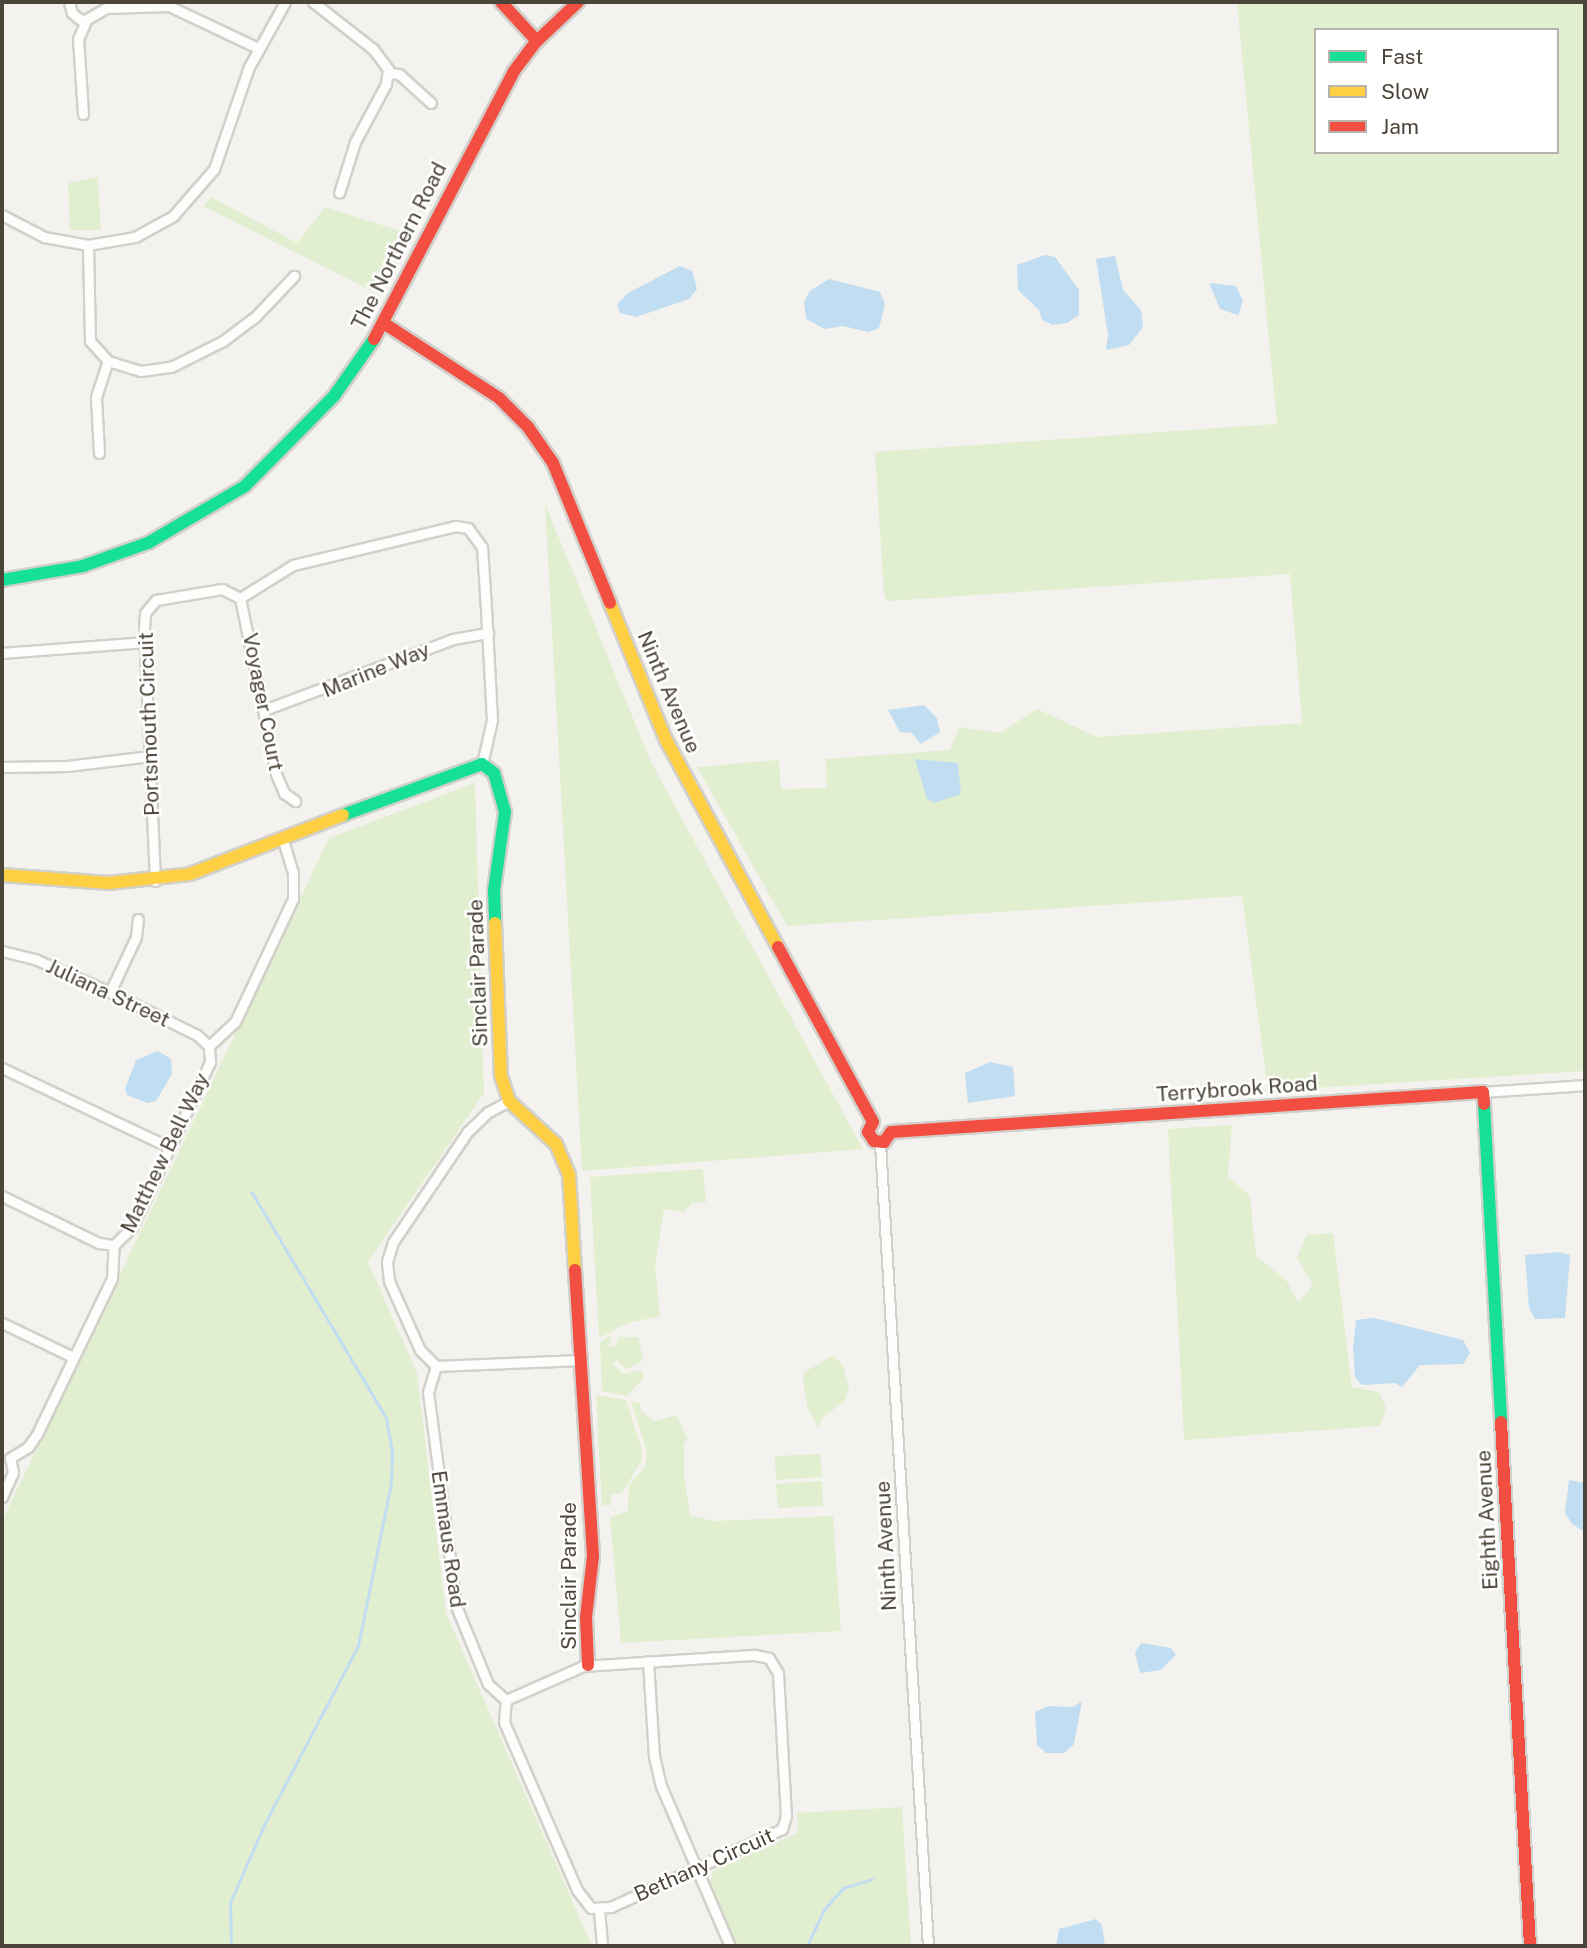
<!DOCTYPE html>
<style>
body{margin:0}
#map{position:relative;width:1587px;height:1948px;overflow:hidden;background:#f4f2ee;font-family:"Public Sans",sans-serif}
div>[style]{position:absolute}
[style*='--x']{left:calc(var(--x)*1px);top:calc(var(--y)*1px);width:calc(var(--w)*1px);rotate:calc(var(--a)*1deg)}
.green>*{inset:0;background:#e1eecf}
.water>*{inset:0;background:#c0ddf1}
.stream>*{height:2.5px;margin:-1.25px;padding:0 1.25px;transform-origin:1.25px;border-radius:1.25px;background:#c0ddf1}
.roads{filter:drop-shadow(2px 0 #d2d0cb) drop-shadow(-2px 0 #d2d0cb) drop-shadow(0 2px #d2d0cb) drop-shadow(0 -2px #d2d0cb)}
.street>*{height:9px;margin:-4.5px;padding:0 4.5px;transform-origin:4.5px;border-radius:4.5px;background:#fdfdfc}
.fast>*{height:12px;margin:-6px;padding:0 6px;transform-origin:6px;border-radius:6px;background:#16e098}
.slow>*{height:12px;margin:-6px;padding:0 6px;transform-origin:6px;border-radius:6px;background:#ffcf43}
.jam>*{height:12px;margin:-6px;padding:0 6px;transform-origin:6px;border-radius:6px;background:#f24e42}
span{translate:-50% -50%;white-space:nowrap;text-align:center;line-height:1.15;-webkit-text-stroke:5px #fff;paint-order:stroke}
.street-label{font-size:21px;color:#4b4439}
.frame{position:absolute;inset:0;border:4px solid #4b4439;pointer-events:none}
.legend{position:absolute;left:1314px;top:28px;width:245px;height:126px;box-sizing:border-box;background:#fff;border:2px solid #b7b4b0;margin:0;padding:9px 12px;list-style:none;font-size:21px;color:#4b4439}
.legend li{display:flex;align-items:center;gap:14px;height:35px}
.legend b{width:35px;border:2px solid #b7b4b0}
</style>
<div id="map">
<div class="green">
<i style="clip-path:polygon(evenodd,1237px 2px,1585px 2px,1585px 1071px,1268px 1091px,1242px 896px,787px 926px,697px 767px,779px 760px,781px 789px,827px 788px,826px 759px,950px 750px,959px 727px,1000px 733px,1037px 709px,1097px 737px,1302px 723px,1290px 574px,887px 601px,884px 595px,875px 452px,1277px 424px,1237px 2px,1316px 30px,1557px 30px,1557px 152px,1316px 152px,1316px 30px)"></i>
<i style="clip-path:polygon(98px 177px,101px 230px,70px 230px,68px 183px)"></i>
<i style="clip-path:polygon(211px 197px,297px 243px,325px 207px,401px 231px,372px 291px,203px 206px)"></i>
<i style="clip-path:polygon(545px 504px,651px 762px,863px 1149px,582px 1171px)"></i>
<i style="clip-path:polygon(475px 783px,484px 1093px,368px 1262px,417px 1373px,446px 1613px,592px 1946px,2px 1946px,2px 1521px,329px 838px)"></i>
<i style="clip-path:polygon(1232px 1125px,1228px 1176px,1250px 1196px,1256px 1256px,1286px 1280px,1298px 1302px,1313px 1285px,1297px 1257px,1307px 1235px,1333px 1233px,1352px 1387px,1379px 1392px,1386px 1408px,1380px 1426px,1184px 1440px,1168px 1129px)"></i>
<i style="clip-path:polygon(703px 1169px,706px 1202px,692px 1203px,684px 1212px,664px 1209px,655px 1266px,660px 1316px,628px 1323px,599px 1338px,590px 1177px)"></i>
<i style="clip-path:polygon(612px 1335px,609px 1346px,615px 1347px,619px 1337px,638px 1337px,643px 1358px,640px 1363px,626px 1369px,617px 1360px,613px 1363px,623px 1374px,641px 1370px,644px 1378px,627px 1396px,602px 1391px,600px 1343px)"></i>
<i style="clip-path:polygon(833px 1355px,843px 1366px,849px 1387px,845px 1401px,823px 1417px,818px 1428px,807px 1406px,803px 1378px,805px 1372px)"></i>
<i style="clip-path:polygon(596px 1395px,626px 1400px,642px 1450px,642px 1460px,622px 1493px,611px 1495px,611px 1505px,602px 1506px)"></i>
<i style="clip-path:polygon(631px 1401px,639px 1403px,642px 1412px,655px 1421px,677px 1415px,688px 1440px,684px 1442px,684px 1476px,690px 1515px,713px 1521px,833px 1516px,841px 1631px,621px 1643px,610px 1517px,628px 1511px,629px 1485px,645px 1467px,647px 1452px)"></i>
<i style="clip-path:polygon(820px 1454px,822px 1477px,776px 1480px,775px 1456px)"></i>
<i style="clip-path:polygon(822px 1481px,823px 1506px,778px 1508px,776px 1484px)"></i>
<i style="clip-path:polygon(902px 1807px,911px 1946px,737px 1946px,710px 1882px,714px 1870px,798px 1833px,797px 1813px)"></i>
</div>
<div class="water">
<i style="clip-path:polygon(1045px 255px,1055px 257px,1079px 290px,1079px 315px,1067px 323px,1053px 325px,1042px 320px,1039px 310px,1018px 290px,1017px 265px)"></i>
<i style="clip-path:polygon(1115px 256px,1123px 290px,1141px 310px,1143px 327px,1129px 345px,1106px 350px,1108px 335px,1096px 259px)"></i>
<i style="clip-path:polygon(680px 266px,692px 271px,695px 281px,697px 289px,689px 299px,636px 317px,620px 313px,617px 304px,628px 293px)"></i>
<i style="clip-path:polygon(829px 279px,880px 292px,885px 304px,879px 328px,868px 332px,843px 326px,825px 329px,806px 319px,804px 302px,810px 291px)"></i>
<i style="clip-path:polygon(1209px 283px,1236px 286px,1243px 301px,1238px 315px,1220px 309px)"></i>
<i style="clip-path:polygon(924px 705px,937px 718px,940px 732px,921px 744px,912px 733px,900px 732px,888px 710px)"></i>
<i style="clip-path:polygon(915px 759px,958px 763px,961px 794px,934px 803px,927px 799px)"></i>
<i style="clip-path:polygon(158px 1051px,171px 1059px,172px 1074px,156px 1101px,147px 1103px,127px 1095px,125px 1089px,136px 1060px)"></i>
<i style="clip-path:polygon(990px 1062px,1013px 1067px,1015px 1096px,968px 1103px,965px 1073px)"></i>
<i style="clip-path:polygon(1559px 1252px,1570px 1255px,1565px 1318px,1535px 1319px,1529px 1308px,1525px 1255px)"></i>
<i style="clip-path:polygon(1374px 1318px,1463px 1340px,1470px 1353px,1463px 1364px,1420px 1365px,1402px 1387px,1395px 1383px,1362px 1385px,1355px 1377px,1353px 1348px,1356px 1320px)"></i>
<i style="clip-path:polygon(1569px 1480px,1585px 1483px,1585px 1532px,1572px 1524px,1565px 1513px)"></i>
<i style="clip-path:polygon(1141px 1643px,1171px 1648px,1176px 1655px,1161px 1670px,1140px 1673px,1135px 1653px)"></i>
<i style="clip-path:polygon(1082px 1701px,1074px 1744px,1064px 1753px,1046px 1753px,1037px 1745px,1035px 1712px,1049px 1706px,1073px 1707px)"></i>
<i style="clip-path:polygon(1096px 1919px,1102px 1925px,1105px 1946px,1056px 1946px,1059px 1929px)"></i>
</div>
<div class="stream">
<i style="--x:231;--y:1946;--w:43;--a:-91.3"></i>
<i style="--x:230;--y:1903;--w:87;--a:-66.4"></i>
<i style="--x:265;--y:1823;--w:200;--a:-62.3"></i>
<i style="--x:358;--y:1646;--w:165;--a:-78.5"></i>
<i style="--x:391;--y:1484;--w:32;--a:-88"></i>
<i style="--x:392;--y:1452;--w:35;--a:-100"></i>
<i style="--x:386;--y:1418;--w:262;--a:-120.8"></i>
<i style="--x:807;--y:1946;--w:38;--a:-65"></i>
<i style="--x:823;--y:1911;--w:30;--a:-49"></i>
<i style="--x:843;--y:1888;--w:30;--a:-17"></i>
</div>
<div class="roads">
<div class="street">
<i style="--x:69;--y:2;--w:11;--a:75"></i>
<i style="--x:72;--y:13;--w:16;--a:38"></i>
<i style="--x:313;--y:2;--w:76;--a:38.1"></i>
<i style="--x:373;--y:49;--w:25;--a:53"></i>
<i style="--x:388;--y:69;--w:15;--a:98"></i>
<i style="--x:386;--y:84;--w:66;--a:118.1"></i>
<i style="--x:355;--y:142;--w:53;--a:107.4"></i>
<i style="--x:389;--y:73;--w:10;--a:6"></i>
<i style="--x:399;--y:74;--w:43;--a:42.2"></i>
<i style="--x:83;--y:114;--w:75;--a:-93.8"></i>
<i style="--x:78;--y:39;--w:22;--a:-66"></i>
<i style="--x:87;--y:19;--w:22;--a:-30"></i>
<i style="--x:106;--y:8;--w:63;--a:-1.8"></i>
<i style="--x:169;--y:6;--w:98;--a:25.3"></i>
<i style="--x:2;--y:215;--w:47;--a:27.6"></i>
<i style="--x:44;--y:237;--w:45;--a:10.3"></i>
<i style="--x:88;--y:245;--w:48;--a:-9.7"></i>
<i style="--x:135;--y:237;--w:43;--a:-28.9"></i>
<i style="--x:173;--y:216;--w:62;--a:-48.9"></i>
<i style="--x:214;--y:169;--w:108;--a:-71.1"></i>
<i style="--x:249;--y:67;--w:74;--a:-61"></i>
<i style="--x:88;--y:245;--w:96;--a:88.8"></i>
<i style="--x:90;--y:341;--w:27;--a:48"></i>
<i style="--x:108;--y:361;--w:34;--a:17"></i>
<i style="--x:141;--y:371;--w:30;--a:-8"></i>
<i style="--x:171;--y:367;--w:58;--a:-26.6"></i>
<i style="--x:223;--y:341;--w:40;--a:-37"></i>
<i style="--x:255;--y:317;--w:57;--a:-46.4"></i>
<i style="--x:99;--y:453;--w:56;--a:-93.1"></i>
<i style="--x:96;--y:397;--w:38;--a:-72"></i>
<i style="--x:240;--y:598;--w:180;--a:78.4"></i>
<i style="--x:276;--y:774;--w:21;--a:67"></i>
<i style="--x:284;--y:793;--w:14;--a:36"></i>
<i style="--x:2;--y:653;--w:143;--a:-4.4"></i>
<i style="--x:264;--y:710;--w:202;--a:-20.6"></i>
<i style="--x:453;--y:639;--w:36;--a:-10"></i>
<i style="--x:2;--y:767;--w:65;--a:-0.9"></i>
<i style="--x:67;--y:766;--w:84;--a:-6.9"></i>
<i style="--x:155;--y:881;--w:253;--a:-92.5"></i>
<i style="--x:144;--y:628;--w:15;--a:-86"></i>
<i style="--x:145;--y:613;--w:17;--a:-50"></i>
<i style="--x:156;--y:600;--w:67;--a:-9.5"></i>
<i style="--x:222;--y:589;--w:20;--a:27"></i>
<i style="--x:240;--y:598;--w:62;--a:-31.9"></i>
<i style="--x:293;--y:565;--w:167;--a:-13.5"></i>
<i style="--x:455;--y:526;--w:13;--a:9"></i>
<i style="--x:468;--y:528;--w:24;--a:54"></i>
<i style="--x:482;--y:547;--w:62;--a:86.3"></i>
<i style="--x:486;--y:609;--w:111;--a:86.9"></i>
<i style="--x:492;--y:720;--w:45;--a:102.8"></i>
<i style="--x:2;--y:951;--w:36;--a:14"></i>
<i style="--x:37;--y:960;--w:80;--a:23.7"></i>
<i style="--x:110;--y:992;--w:97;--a:26.3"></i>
<i style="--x:197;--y:1035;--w:16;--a:43"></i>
<i style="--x:110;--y:992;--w:61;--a:-64.7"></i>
<i style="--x:136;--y:937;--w:18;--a:-84"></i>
<i style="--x:2;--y:1068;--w:185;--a:25.3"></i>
<i style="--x:1483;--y:1092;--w:102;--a:-3.9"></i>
<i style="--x:509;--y:1101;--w:24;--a:152"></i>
<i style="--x:488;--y:1112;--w:28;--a:136"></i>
<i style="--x:468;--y:1131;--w:134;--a:124"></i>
<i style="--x:393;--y:1242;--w:21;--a:107"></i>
<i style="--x:387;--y:1262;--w:19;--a:84"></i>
<i style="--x:389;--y:1281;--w:76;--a:65.8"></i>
<i style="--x:420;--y:1350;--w:23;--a:45"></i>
<i style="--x:436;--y:1366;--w:145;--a:-2.4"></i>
<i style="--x:880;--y:1143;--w:804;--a:86.58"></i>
<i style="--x:2;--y:1196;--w:108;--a:25.9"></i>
<i style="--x:99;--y:1243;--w:15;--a:8"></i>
<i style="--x:2;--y:1323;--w:79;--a:25.6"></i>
<i style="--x:436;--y:1366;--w:27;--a:107"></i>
<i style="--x:428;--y:1392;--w:216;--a:82.5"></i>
<i style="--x:456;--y:1606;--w:84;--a:67.7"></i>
<i style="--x:488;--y:1684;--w:24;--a:42"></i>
<i style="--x:2;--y:1497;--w:27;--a:-66"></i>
<i style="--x:13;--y:1472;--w:14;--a:-102"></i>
<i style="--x:10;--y:1458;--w:21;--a:-31"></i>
<i style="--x:28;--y:1447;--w:16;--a:-55"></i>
<i style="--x:37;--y:1434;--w:173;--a:-64.3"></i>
<i style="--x:112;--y:1278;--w:33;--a:-87"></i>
<i style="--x:114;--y:1245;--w:25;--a:-45"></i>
<i style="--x:132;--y:1227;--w:183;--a:-64.7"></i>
<i style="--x:210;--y:1062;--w:16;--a:-94"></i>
<i style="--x:209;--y:1046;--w:35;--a:-43"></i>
<i style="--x:235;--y:1022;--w:136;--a:-64.8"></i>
<i style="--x:293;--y:899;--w:26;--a:-90"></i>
<i style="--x:293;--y:873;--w:34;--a:-107"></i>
<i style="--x:755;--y:1655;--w:14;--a:12"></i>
<i style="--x:769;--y:1658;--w:17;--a:59"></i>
<i style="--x:778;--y:1673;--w:143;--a:86.8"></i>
<i style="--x:786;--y:1816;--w:14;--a:107"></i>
<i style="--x:782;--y:1829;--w:188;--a:155.5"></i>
<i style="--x:611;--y:1907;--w:20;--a:177"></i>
<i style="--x:591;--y:1908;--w:23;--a:-128"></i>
<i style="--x:577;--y:1890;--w:183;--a:-113.5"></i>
<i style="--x:504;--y:1722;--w:22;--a:-85"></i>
<i style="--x:506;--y:1700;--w:84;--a:-23.8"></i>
<i style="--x:583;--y:1666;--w:172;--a:-3.7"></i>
<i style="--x:648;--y:1661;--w:95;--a:86.4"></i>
<i style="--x:654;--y:1756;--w:31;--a:77"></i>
<i style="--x:661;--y:1786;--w:174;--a:66.7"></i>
<i style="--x:599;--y:1910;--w:36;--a:85"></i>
</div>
<div class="fast">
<i style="--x:2;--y:580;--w:82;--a:-9.8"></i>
<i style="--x:83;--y:566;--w:69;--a:-19.5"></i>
<i style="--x:148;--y:543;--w:113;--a:-30.4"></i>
<i style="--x:245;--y:486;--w:127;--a:-45.3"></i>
<i style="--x:334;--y:396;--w:70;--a:-54.9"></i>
<i style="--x:343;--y:815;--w:148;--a:-20.1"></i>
<i style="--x:482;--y:764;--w:15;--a:37"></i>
<i style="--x:494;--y:773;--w:41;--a:74.2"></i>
<i style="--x:505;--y:812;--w:79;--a:98"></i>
<i style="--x:494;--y:890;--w:33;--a:88"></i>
<i style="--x:1484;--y:1104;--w:318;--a:86.9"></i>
</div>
<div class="slow">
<i style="--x:610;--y:603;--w:148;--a:67.8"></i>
<i style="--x:666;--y:740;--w:235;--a:61.6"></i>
<i style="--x:2;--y:875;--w:107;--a:4.3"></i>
<i style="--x:109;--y:883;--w:81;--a:-6.3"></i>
<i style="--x:190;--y:874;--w:164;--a:-21.1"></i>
<i style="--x:495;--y:923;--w:153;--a:87.8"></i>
<i style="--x:501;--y:1076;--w:26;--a:72"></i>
<i style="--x:509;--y:1101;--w:64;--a:42.5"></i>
<i style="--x:556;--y:1144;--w:34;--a:67"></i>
<i style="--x:569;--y:1175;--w:95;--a:86.4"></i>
</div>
<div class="jam">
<i style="--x:501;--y:2;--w:53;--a:47.3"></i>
<i style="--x:385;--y:324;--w:136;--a:33"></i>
<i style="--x:499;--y:398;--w:41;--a:45"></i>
<i style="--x:528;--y:427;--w:44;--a:55.2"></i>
<i style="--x:553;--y:463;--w:151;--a:67.8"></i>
<i style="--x:374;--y:339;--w:302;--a:-62.4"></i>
<i style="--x:514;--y:71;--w:38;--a:-53"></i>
<i style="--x:537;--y:41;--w:57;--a:-43.6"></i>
<i style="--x:778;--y:947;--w:199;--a:61.5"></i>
<i style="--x:873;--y:1122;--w:11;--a:117"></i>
<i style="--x:868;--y:1132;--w:11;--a:56"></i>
<i style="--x:874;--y:1141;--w:10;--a:6"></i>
<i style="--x:884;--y:1142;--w:12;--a:-55"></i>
<i style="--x:891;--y:1132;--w:593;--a:-3.87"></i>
<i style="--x:1483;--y:1092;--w:12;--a:85"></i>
<i style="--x:575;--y:1270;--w:287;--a:86.4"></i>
<i style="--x:593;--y:1556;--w:61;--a:96.5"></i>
<i style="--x:586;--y:1617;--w:48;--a:87.6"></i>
<i style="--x:1501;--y:1422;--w:525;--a:86.83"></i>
</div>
</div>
<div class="street-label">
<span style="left:399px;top:246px;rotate:-63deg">The Northern Road</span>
<span style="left:376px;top:670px;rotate:-22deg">Marine Way</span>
<span style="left:669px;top:692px;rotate:67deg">Ninth Avenue</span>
<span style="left:263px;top:702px;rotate:79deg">Voyager Court</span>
<span style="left:149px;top:724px;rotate:-92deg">Portsmouth Circuit</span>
<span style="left:478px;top:973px;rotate:-92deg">Sinclair Parade</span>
<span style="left:108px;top:993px;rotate:25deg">Juliana Street</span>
<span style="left:1237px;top:1089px;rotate:-4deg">Terrybrook Road</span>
<span style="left:165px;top:1153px;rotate:-64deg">Matthew Bell Way</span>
<span style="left:1487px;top:1520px;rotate:-93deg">Eighth Avenue</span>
<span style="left:448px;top:1539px;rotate:82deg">Emmaus Road</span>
<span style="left:886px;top:1546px;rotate:-93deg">Ninth Avenue</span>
<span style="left:569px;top:1576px;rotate:-90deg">Sinclair Parade</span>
<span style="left:704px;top:1865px;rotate:-24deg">Bethany Circuit</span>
</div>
<div class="frame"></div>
<ul class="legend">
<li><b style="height:9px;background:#16e098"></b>Fast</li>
<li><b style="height:9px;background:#ffcf43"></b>Slow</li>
<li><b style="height:9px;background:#f24e42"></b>Jam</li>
</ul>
</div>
